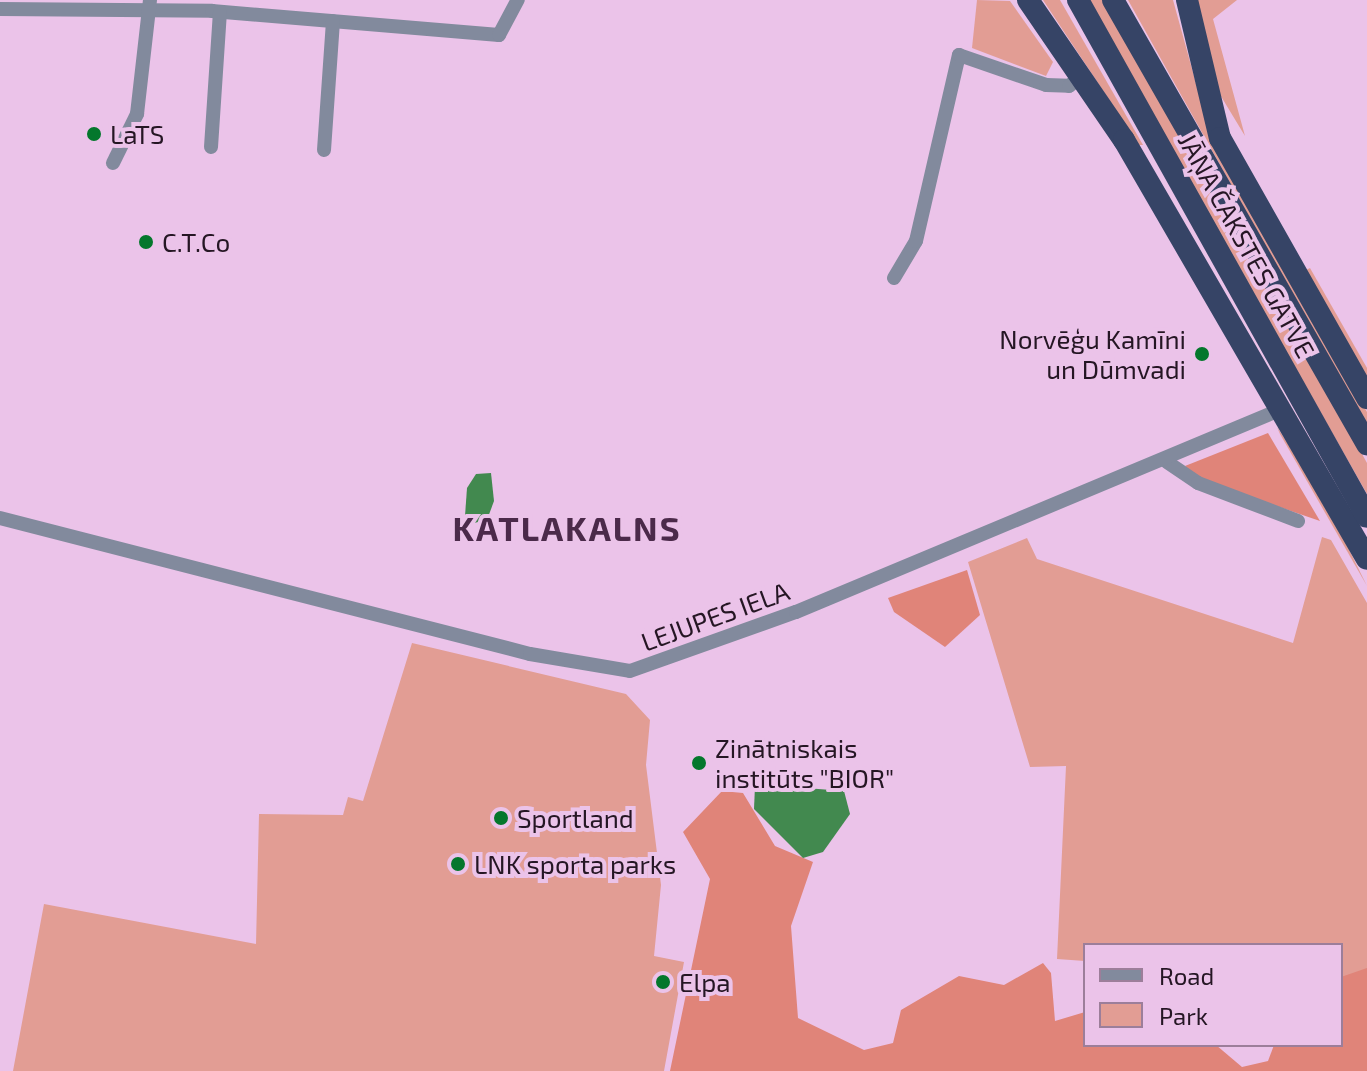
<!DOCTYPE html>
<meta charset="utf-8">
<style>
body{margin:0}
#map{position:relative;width:1367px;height:1071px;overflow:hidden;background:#ebc3e9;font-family:"Exo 2",sans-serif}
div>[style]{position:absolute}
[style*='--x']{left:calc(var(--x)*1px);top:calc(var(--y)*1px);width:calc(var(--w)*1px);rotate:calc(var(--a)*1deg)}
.green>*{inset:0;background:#e29d94}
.forest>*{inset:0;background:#e08479}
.water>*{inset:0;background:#42894f}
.minor>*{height:14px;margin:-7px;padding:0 7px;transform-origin:7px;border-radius:7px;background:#828a9d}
.trunk>*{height:22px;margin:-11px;padding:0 11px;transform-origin:11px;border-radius:11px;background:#364466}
.dots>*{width:22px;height:22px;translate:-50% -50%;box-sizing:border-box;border:4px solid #ebc3e9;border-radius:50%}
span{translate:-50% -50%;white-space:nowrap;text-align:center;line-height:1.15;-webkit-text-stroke:8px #ebc3e9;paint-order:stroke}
.poi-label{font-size:26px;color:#251624}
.left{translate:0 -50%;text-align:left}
.right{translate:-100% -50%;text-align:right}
.street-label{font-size:26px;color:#251624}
.district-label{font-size:34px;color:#4b2a4a;font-weight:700;letter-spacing:2px}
.legend{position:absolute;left:1083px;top:943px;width:260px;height:104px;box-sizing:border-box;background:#ebc3e9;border:2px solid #9c7e9a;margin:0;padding:10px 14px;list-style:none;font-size:24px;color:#251624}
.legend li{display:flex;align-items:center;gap:16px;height:40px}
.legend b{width:40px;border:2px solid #9c7e9a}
</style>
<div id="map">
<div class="green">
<i style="clip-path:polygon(977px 0,1010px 1px,1053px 62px,1046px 76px,972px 48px)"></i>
<i style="clip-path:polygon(1043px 0,1060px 0,1143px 145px,1139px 145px)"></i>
<i style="clip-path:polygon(1086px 0,1103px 0,1345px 423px,1367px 463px,1367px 494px)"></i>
<i style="clip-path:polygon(1128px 0,1173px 0,1208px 127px,1367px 412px,1367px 428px)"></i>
<i style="clip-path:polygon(1196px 0,1237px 0,1213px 19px,1245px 136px,1219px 93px)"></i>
<i style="clip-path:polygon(1310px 268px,1367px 368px,1367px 378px,1306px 270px)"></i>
<i style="clip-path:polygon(1277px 427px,1327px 505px,1367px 586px,1280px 434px)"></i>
<i style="clip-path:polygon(1322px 537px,1331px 540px,1367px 603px,1367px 982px,1341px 980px,1341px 945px,1085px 945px,1085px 961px,1057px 959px,1066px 766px,1030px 767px,968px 562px,1027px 538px,1037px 559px,1293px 643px)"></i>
<i style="clip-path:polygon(412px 643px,626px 694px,650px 720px,646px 765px,661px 885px,654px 956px,684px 962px,664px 1071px,13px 1071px,44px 904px,256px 944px,259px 814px,343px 815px,348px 797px,363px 801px)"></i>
</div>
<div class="forest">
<i style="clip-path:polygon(1268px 433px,1320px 521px,1201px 480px,1185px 466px)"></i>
<i style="clip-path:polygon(967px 570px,980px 615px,945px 647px,894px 612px,888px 598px)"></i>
<i style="clip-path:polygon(722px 791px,743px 793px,775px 846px,813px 862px,791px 926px,798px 1018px,864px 1050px,893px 1043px,901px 1010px,959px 976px,1004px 985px,1043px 963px,1051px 973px,1055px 1021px,1085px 1012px,1085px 1045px,1216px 1045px,1242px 1067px,1268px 1061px,1274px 1045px,1341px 1045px,1341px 977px,1367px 968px,1367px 1071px,670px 1071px,710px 879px,683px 832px)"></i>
</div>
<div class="water">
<i style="clip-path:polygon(491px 473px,494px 501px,487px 520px,474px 523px,465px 516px,467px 488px,476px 474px)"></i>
<i style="clip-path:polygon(767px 785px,844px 791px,850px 814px,823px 852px,803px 858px,754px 809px,755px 786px)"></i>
</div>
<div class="minor">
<i style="--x:0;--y:9;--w:212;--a:0.5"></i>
<i style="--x:212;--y:11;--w:288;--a:4.8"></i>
<i style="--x:499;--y:35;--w:40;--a:-62"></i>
<i style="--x:211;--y:147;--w:135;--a:-86.2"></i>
<i style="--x:324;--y:150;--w:129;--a:-86"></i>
<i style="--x:113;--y:163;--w:55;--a:-63.9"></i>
<i style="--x:137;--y:114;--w:115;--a:-83.5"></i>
<i style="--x:894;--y:278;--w:43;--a:-59.3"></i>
<i style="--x:916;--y:241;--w:191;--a:-77"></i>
<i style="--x:959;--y:55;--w:92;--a:19"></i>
<i style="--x:1046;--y:85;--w:23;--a:2"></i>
<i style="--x:1069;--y:86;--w:16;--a:-38"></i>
<i style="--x:1167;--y:462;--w:37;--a:34"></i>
<i style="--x:1198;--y:483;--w:107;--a:20.8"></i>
<i style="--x:0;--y:518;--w:547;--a:14.39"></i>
<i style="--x:530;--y:654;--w:101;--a:9.6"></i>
<i style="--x:630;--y:671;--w:176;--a:-19.6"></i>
<i style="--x:796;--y:612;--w:527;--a:-22.67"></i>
</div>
<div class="trunk">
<i style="--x:1028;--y:0;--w:170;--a:55.6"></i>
<i style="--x:1124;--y:140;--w:484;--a:59.9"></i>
<i style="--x:1078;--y:0;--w:592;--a:60.8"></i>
<i style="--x:1113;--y:0;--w:512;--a:60.23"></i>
<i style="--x:1187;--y:0;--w:142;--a:76.6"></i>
<i style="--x:1220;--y:138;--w:299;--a:60.5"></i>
</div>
<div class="dots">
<i style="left:94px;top:134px;background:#04772c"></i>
<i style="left:146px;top:242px;background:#04772c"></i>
<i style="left:1202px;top:354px;background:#04772c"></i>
<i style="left:699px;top:763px;background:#04772c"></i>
<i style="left:501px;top:818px;background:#04772c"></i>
<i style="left:458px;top:864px;background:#04772c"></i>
<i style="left:663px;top:982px;background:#04772c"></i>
</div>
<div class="poi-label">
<span class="left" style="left:110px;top:134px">LaTS</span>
<span class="left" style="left:162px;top:242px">C.T.Co</span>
<span class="right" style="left:1186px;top:354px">Norvēģu Kamīni<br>un Dūmvadi</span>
<span class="left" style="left:715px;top:763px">Zinātniskais<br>institūts "BIOR"</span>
<span class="left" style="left:517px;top:818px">Sportland</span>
<span class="left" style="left:474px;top:864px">LNK sporta parks</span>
<span class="left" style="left:679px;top:982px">Elpa</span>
</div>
<div class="street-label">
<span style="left:1247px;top:245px;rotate:61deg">JĀŅA ČAKSTES GATVE</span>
<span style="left:715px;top:616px;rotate:-20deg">LEJUPES IELA</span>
</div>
<div class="district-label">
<span style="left:567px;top:528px">KATLAKALNS</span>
</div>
<ul class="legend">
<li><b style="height:10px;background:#828a9d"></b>Road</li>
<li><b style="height:22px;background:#e29d94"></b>Park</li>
</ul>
</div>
